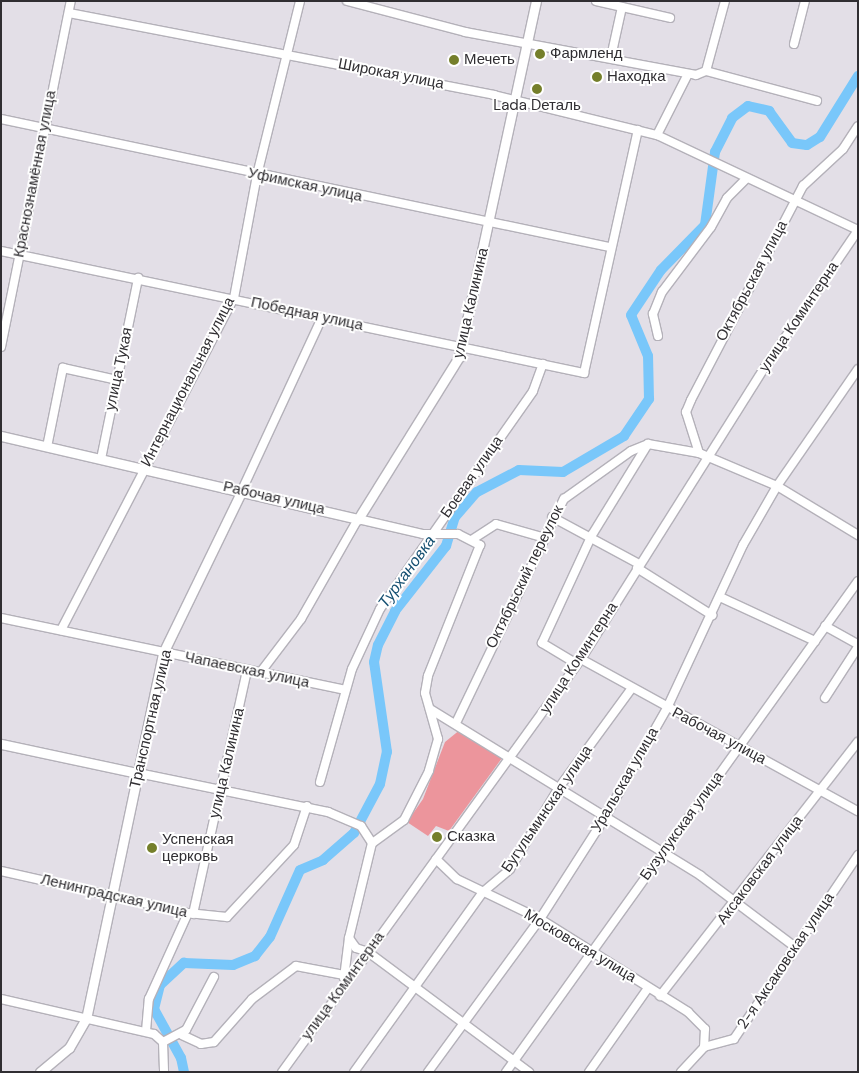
<!DOCTYPE html>
<meta charset="utf-8">
<style>
body{margin:0}
#map{position:relative;width:859px;height:1073px;overflow:hidden;background:#e3dfe7;font-family:"DM Sans",sans-serif}
div>[style]{position:absolute}
[style*='--x']{left:calc(var(--x)*1px);top:calc(var(--y)*1px);width:calc(var(--w)*1px);rotate:calc(var(--a)*1deg)}
.forest>*{inset:0;background:#ec959c}
.river>*{height:10px;margin:-5px;padding:0 5px;transform-origin:5px;border-radius:5px;background:#79c7fa}
.roads{filter:drop-shadow(1px 0 #b4b1b9) drop-shadow(-1px 0 #b4b1b9) drop-shadow(0 1px #b4b1b9) drop-shadow(0 -1px #b4b1b9)}
.minor>*{height:8px;margin:-4px;padding:0 4px;transform-origin:4px;border-radius:4px;background:#fff}
.major>*{height:9px;margin:-4.5px;padding:0 4.5px;transform-origin:4.5px;border-radius:4.5px;background:#fff}
.dots>*{width:14px;height:14px;translate:-50% -50%;box-sizing:border-box;border:2px solid #fff;border-radius:50%}
span{translate:-50% -50%;white-space:nowrap;text-align:center;line-height:1.15;-webkit-text-stroke:4px #fff;paint-order:stroke}
.poi-label{font-size:15px;color:#302e32}
.left{translate:0 -50%;text-align:left}
.street-label{font-size:15px;color:#302e32}
.water-label{font-size:16px;color:#165072;font-style:italic}
.frame{position:absolute;inset:0;border:2px solid #302e32;pointer-events:none}
</style>
<div id="map">
<div class="forest">
<i style="clip-path:polygon(461px 729px,502px 758px,449px 831px,436px 826px,428px 836px,407px 822px,423px 799px,445px 742px)"></i>
</div>
<div class="river">
<i style="--x:184;--y:1072;--w:14;--a:-102"></i>
<i style="--x:181;--y:1058;--w:56;--a:-118.9"></i>
<i style="--x:154;--y:1009;--w:25;--a:-76"></i>
<i style="--x:160;--y:985;--w:33;--a:-43"></i>
<i style="--x:184;--y:963;--w:49;--a:2.3"></i>
<i style="--x:233;--y:965;--w:24;--a:-22"></i>
<i style="--x:255;--y:956;--w:24;--a:-52"></i>
<i style="--x:270;--y:937;--w:73;--a:-65.9"></i>
<i style="--x:300;--y:870;--w:25;--a:-23"></i>
<i style="--x:323;--y:860;--w:41;--a:-41.1"></i>
<i style="--x:354;--y:833;--w:55;--a:-62"></i>
<i style="--x:380;--y:784;--w:33;--a:-78"></i>
<i style="--x:387;--y:752;--w:91;--a:-98.2"></i>
<i style="--x:374;--y:662;--w:17;--a:-77"></i>
<i style="--x:378;--y:645;--w:38;--a:-63"></i>
<i style="--x:395;--y:611;--w:83;--a:-51.9"></i>
<i style="--x:446;--y:546;--w:30;--a:-73"></i>
<i style="--x:455;--y:517;--w:33;--a:-49"></i>
<i style="--x:477;--y:492;--w:47;--a:-27.6"></i>
<i style="--x:519;--y:470;--w:44;--a:2.6"></i>
<i style="--x:563;--y:472;--w:71;--a:-30.5"></i>
<i style="--x:624;--y:436;--w:45;--a:-56"></i>
<i style="--x:649;--y:399;--w:43;--a:-91.3"></i>
<i style="--x:648;--y:356;--w:44;--a:-112.5"></i>
<i style="--x:631;--y:315;--w:54;--a:-56.3"></i>
<i style="--x:661;--y:270;--w:63;--a:-45.6"></i>
<i style="--x:705;--y:225;--w:74;--a:-82.2"></i>
<i style="--x:715;--y:152;--w:38;--a:-63"></i>
<i style="--x:732;--y:118;--w:20;--a:-37"></i>
<i style="--x:748;--y:106;--w:22;--a:13"></i>
<i style="--x:769;--y:111;--w:39;--a:54"></i>
<i style="--x:792;--y:143;--w:15;--a:8"></i>
<i style="--x:807;--y:145;--w:15;--a:-32"></i>
<i style="--x:820;--y:137;--w:72;--a:-58.1"></i>
</div>
<div class="roads">
<div class="minor">
<i style="--x:347;--y:1;--w:122;--a:14.7"></i>
<i style="--x:465;--y:32;--w:235;--a:10.5"></i>
<i style="--x:696;--y:75;--w:11;--a:-22"></i>
<i style="--x:706;--y:71;--w:115;--a:15.1"></i>
<i style="--x:596;--y:1;--w:76;--a:12.9"></i>
<i style="--x:69;--y:13;--w:433;--a:10.9"></i>
<i style="--x:494;--y:95;--w:168;--a:13.8"></i>
<i style="--x:657;--y:135;--w:222;--a:25.3"></i>
<i style="--x:794;--y:44;--w:44;--a:-75.7"></i>
<i style="--x:611;--y:57;--w:51;--a:-77.6"></i>
<i style="--x:706;--y:71;--w:73;--a:-74.8"></i>
<i style="--x:1;--y:119;--w:621;--a:11.89"></i>
<i style="--x:657;--y:135;--w:68;--a:-63.1"></i>
<i style="--x:1;--y:251;--w:596;--a:11.82"></i>
<i style="--x:584;--y:373;--w:249;--a:-77.5"></i>
<i style="--x:658;--y:336;--w:23;--a:-103"></i>
<i style="--x:653;--y:314;--w:24;--a:-68"></i>
<i style="--x:662;--y:292;--w:81;--a:-53"></i>
<i style="--x:711;--y:227;--w:33;--a:-61"></i>
<i style="--x:727;--y:198;--w:28;--a:-45"></i>
<i style="--x:1;--y:347;--w:353;--a:-78.6"></i>
<i style="--x:47;--y:447;--w:81;--a:-78.6"></i>
<i style="--x:63;--y:368;--w:55;--a:12.5"></i>
<i style="--x:699;--y:453;--w:43;--a:-107.6"></i>
<i style="--x:686;--y:412;--w:13;--a:-67"></i>
<i style="--x:691;--y:400;--w:242;--a:-62.4"></i>
<i style="--x:803;--y:186;--w:54;--a:-42.8"></i>
<i style="--x:843;--y:149;--w:27;--a:-57"></i>
<i style="--x:101;--y:459;--w:185;--a:-78.4"></i>
<i style="--x:242;--y:490;--w:190;--a:-65.1"></i>
<i style="--x:552;--y:517;--w:99;--a:28.4"></i>
<i style="--x:473;--y:539;--w:27;--a:-33"></i>
<i style="--x:496;--y:524;--w:48;--a:15.8"></i>
<i style="--x:637;--y:568;--w:89;--a:32.1"></i>
<i style="--x:720;--y:597;--w:105;--a:24.9"></i>
<i style="--x:1;--y:618;--w:351;--a:11.8"></i>
<i style="--x:825;--y:626;--w:38;--a:29"></i>
<i style="--x:61;--y:630;--w:374;--a:-62.5"></i>
<i style="--x:234;--y:298;--w:125;--a:-79.4"></i>
<i style="--x:257;--y:175;--w:179;--a:-76.1"></i>
<i style="--x:581;--y:659;--w:316;--a:28.8"></i>
<i style="--x:577;--y:664;--w:41;--a:-149"></i>
<i style="--x:542;--y:643;--w:119;--a:-65.2"></i>
<i style="--x:592;--y:535;--w:107;--a:-58.4"></i>
<i style="--x:260;--y:673;--w:68;--a:-52.8"></i>
<i style="--x:301;--y:619;--w:115;--a:-60.3"></i>
<i style="--x:358;--y:519;--w:67;--a:13"></i>
<i style="--x:423;--y:534;--w:35;--a:0"></i>
<i style="--x:458;--y:534;--w:25;--a:27"></i>
<i style="--x:480;--y:545;--w:141;--a:111.7"></i>
<i style="--x:428;--y:676;--w:17;--a:100"></i>
<i style="--x:425;--y:693;--w:48;--a:74.2"></i>
<i style="--x:438;--y:739;--w:33;--a:106"></i>
<i style="--x:429;--y:771;--w:55;--a:117"></i>
<i style="--x:404;--y:820;--w:39;--a:144"></i>
<i style="--x:825;--y:698;--w:61;--a:-57.1"></i>
<i style="--x:430;--y:709;--w:318;--a:31.6"></i>
<i style="--x:701;--y:876;--w:116;--a:37"></i>
<i style="--x:456;--y:723;--w:249;--a:-64.3"></i>
<i style="--x:564;--y:499;--w:82;--a:-35.6"></i>
<i style="--x:631;--y:451;--w:18;--a:-22"></i>
<i style="--x:648;--y:444;--w:52;--a:10"></i>
<i style="--x:699;--y:453;--w:85;--a:22.9"></i>
<i style="--x:777;--y:486;--w:95;--a:31.2"></i>
<i style="--x:138;--y:773;--w:194;--a:11.6"></i>
<i style="--x:328;--y:812;--w:36;--a:23"></i>
<i style="--x:361;--y:826;--w:20;--a:57"></i>
<i style="--x:372;--y:843;--w:98;--a:103.6"></i>
<i style="--x:349;--y:938;--w:12;--a:55"></i>
<i style="--x:356;--y:948;--w:13;--a:18"></i>
<i style="--x:368;--y:952;--w:201;--a:36.7"></i>
<i style="--x:320;--y:782;--w:117;--a:-74.2"></i>
<i style="--x:352;--y:669;--w:66;--a:-65"></i>
<i style="--x:380;--y:609;--w:266;--a:-54.9"></i>
<i style="--x:533;--y:391;--w:29;--a:-70"></i>
<i style="--x:436;--y:859;--w:29;--a:44"></i>
<i style="--x:457;--y:879;--w:92;--a:25.7"></i>
<i style="--x:540;--y:919;--w:175;--a:32.1"></i>
<i style="--x:688;--y:1012;--w:24;--a:45"></i>
<i style="--x:705;--y:1029;--w:18;--a:93"></i>
<i style="--x:1;--y:871;--w:192;--a:12.7"></i>
<i style="--x:188;--y:913;--w:39;--a:6"></i>
<i style="--x:227;--y:917;--w:98;--a:-47.1"></i>
<i style="--x:294;--y:845;--w:41;--a:-71.6"></i>
<i style="--x:193;--y:914;--w:250;--a:-77.5"></i>
<i style="--x:344;--y:978;--w:40;--a:-82.9"></i>
<i style="--x:660;--y:996;--w:322;--a:-52.1"></i>
<i style="--x:1;--y:999;--w:157;--a:12.9"></i>
<i style="--x:154;--y:1034;--w:12;--a:42"></i>
<i style="--x:163;--y:1042;--w:30;--a:88"></i>
<i style="--x:146;--y:1031;--w:32;--a:-85"></i>
<i style="--x:149;--y:999;--w:94;--a:-65.6"></i>
<i style="--x:182;--y:1035;--w:21;--a:25"></i>
<i style="--x:201;--y:1044;--w:13;--a:-9"></i>
<i style="--x:214;--y:1042;--w:57;--a:-48.5"></i>
<i style="--x:252;--y:999;--w:55;--a:-36.9"></i>
<i style="--x:296;--y:966;--w:49;--a:10.6"></i>
<i style="--x:163;--y:1042;--w:26;--a:-28"></i>
<i style="--x:186;--y:1030;--w:60;--a:-62.2"></i>
<i style="--x:282;--y:1072;--w:510;--a:-54.1"></i>
<i style="--x:581;--y:659;--w:345;--a:-57.8"></i>
<i style="--x:765;--y:367;--w:166;--a:-55.8"></i>
<i style="--x:354;--y:1072;--w:221;--a:-54.4"></i>
<i style="--x:483;--y:892;--w:35;--a:-40"></i>
<i style="--x:510;--y:869;--w:93;--a:-59"></i>
<i style="--x:558;--y:789;--w:125;--a:-53.8"></i>
<i style="--x:428;--y:1072;--w:190;--a:-53.8"></i>
<i style="--x:540;--y:919;--w:119;--a:-57.4"></i>
<i style="--x:604;--y:819;--w:128;--a:-60.4"></i>
<i style="--x:667;--y:708;--w:180;--a:-65"></i>
<i style="--x:743;--y:545;--w:68;--a:-60"></i>
<i style="--x:777;--y:486;--w:142;--a:-55.3"></i>
<i style="--x:506;--y:1072;--w:604;--a:-54.36"></i>
<i style="--x:589;--y:1072;--w:103;--a:-54.9"></i>
<i style="--x:681;--y:1072;--w:34;--a:-47"></i>
<i style="--x:704;--y:1047;--w:31;--a:-15"></i>
<i style="--x:734;--y:1039;--w:222;--a:-56"></i>
</div>
<div class="major">
<i style="--x:1;--y:436;--w:367;--a:13.1"></i>
<i style="--x:358;--y:519;--w:191;--a:-58.1"></i>
<i style="--x:459;--y:357;--w:364;--a:-77.8"></i>
<i style="--x:1;--y:744;--w:140;--a:12"></i>
<i style="--x:40;--y:1072;--w:38;--a:-40"></i>
<i style="--x:69;--y:1048;--w:34;--a:-60"></i>
<i style="--x:86;--y:1019;--w:374;--a:-78.1"></i>
<i style="--x:163;--y:653;--w:181;--a:-64.1"></i>
</div>
</div>
<div class="dots">
<i style="left:540px;top:54px;background:#757f2b"></i>
<i style="left:454px;top:60px;background:#757f2b"></i>
<i style="left:597px;top:77px;background:#757f2b"></i>
<i style="left:537px;top:89px;background:#757f2b"></i>
<i style="left:437px;top:837px;background:#757f2b"></i>
<i style="left:152px;top:848px;background:#757f2b"></i>
</div>
<div class="poi-label">
<span class="left" style="left:550px;top:54px">Фармленд</span>
<span class="left" style="left:464px;top:60px">Мечеть</span>
<span class="left" style="left:607px;top:77px">Находка</span>
<span style="left:537px;top:106px">Lada Dеталь</span>
<span class="left" style="left:447px;top:837px">Сказка</span>
<span class="left" style="left:162px;top:848px">Успенская<br>церковь</span>
</div>
<div class="street-label">
<span style="left:391px;top:74px;rotate:11deg">Широкая улица</span>
<span style="left:35px;top:174px;rotate:-79deg">Краснознамённая улица</span>
<span style="left:305px;top:185px;rotate:12deg">Уфимская улица</span>
<span style="left:752px;top:281px;rotate:-62deg">Октябрьская улица</span>
<span style="left:471px;top:303px;rotate:-77deg">улица Калинина</span>
<span style="left:307px;top:314px;rotate:12deg">Победная улица</span>
<span style="left:799px;top:317px;rotate:-56deg">улица Коминтерна</span>
<span style="left:119px;top:369px;rotate:-78deg">улица Тукая</span>
<span style="left:188px;top:382px;rotate:-63deg">Интернациональная улица</span>
<span style="left:472px;top:477px;rotate:-55deg">Боевая улица</span>
<span style="left:274px;top:498px;rotate:13deg">Рабочая улица</span>
<span style="left:525px;top:577px;rotate:-64deg">Октябрьский переулок</span>
<span style="left:579px;top:658px;rotate:-57deg">улица Коминтерна</span>
<span style="left:247px;top:670px;rotate:12deg">Чапаевская улица</span>
<span style="left:151px;top:719px;rotate:-77deg">Транспортная улица</span>
<span style="left:719px;top:736px;rotate:28deg">Рабочая улица</span>
<span style="left:227px;top:763px;rotate:-77deg">улица Калинина</span>
<span style="left:625px;top:780px;rotate:-60deg">Уральская улица</span>
<span style="left:547px;top:809px;rotate:-56deg">Бугульминская улица</span>
<span style="left:682px;top:826px;rotate:-54deg">Бузулукская улица</span>
<span style="left:760px;top:870px;rotate:-53deg">Аксаковская улица</span>
<span style="left:114px;top:896px;rotate:13deg">Ленинградская улица</span>
<span style="left:580px;top:946px;rotate:31deg">Московская улица</span>
<span style="left:786px;top:961px;rotate:-56deg">2-я Аксаковская улица</span>
<span style="left:343px;top:986px;rotate:-54deg">улица Коминтерна</span>
</div>
<div class="water-label">
<span style="left:407px;top:572px;rotate:-54deg">Турхановка</span>
</div>
<div class="frame"></div>
</div>
